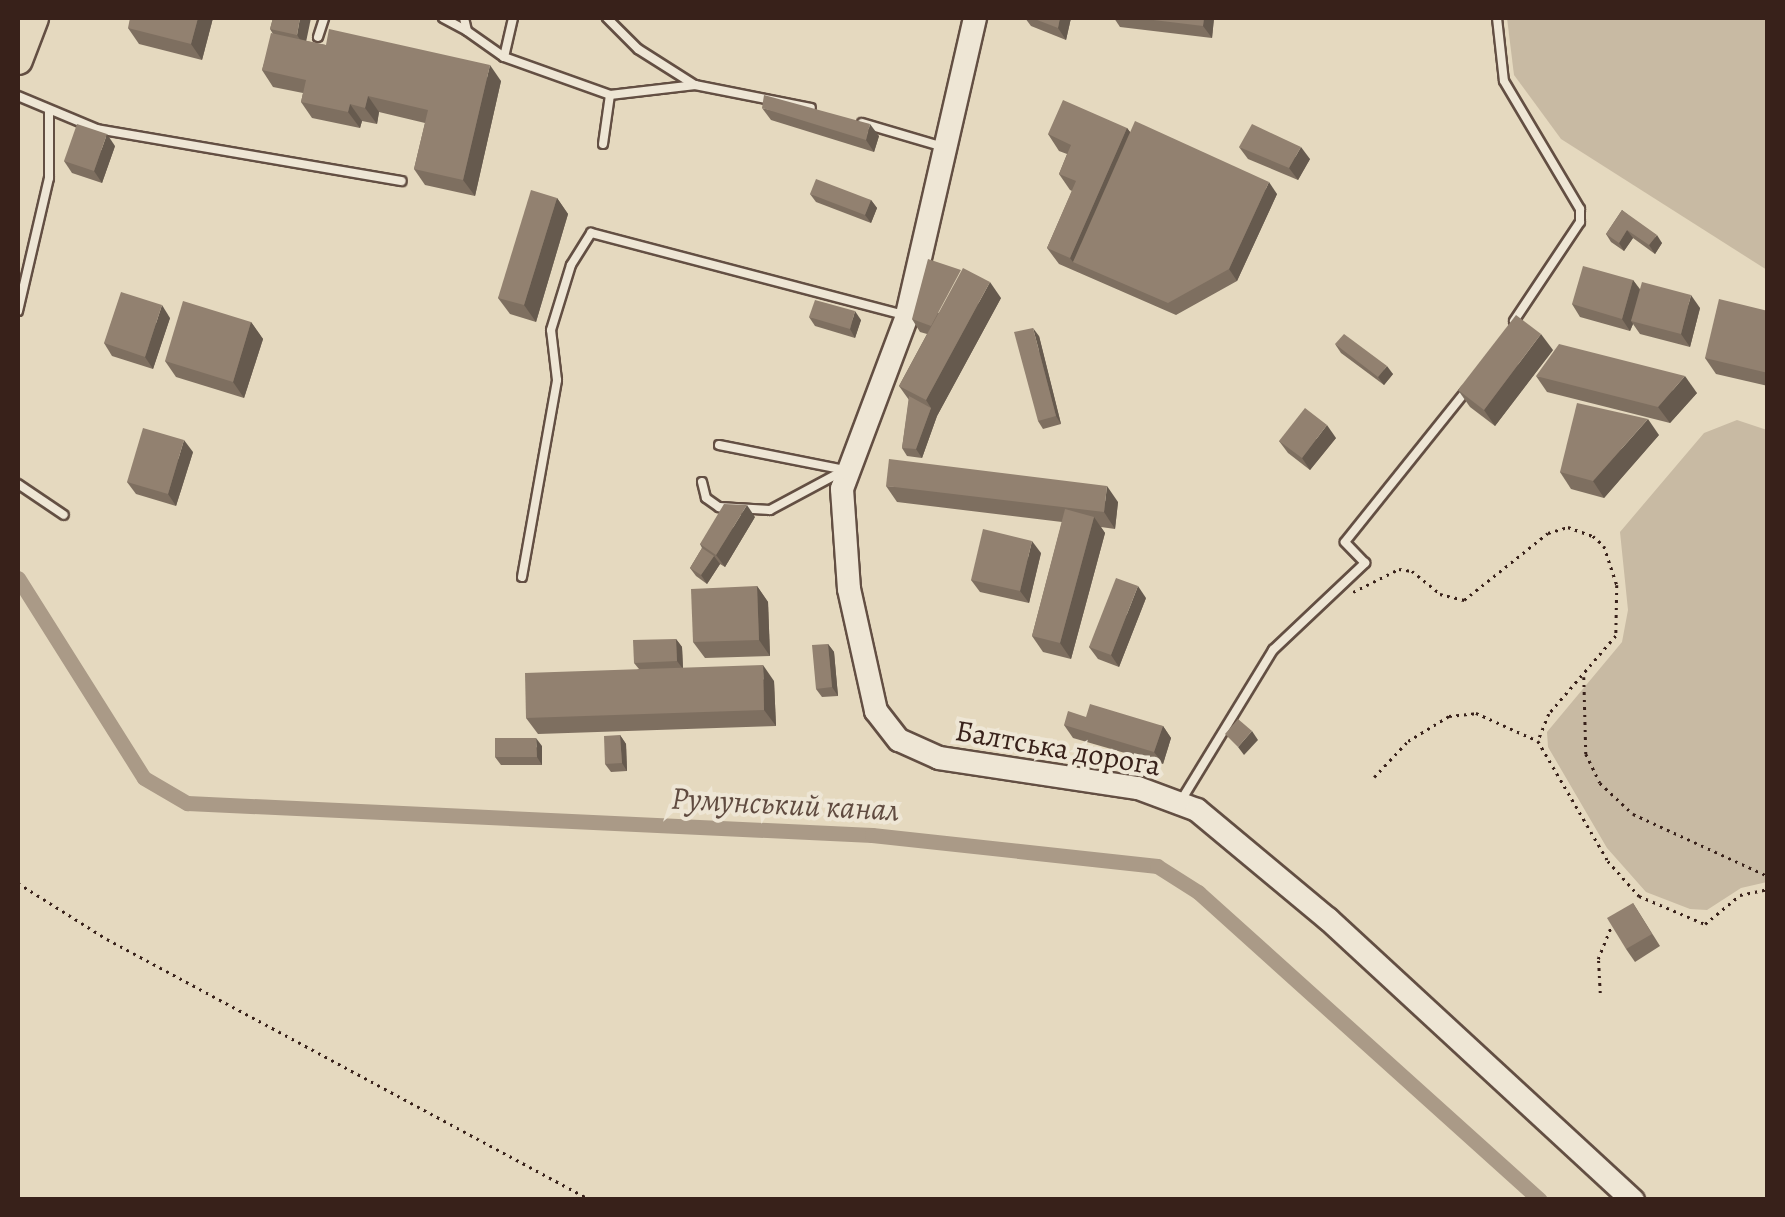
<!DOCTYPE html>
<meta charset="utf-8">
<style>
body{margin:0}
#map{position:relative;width:1785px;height:1217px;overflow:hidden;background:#e5d9bf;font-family:Alegreya,serif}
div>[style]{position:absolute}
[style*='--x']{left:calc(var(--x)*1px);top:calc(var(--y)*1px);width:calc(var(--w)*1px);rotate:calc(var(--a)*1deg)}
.green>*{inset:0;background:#c8baa3}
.canal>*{height:15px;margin:-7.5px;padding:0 7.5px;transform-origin:7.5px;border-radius:7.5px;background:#aa9a87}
.path>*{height:2.5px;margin-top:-1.25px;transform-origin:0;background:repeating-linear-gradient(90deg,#38211a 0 2.5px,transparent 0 7.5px)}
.roads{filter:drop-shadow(2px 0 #634f43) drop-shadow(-2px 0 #634f43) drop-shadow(0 2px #634f43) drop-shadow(0 -2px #634f43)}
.lane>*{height:8px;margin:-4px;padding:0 4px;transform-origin:4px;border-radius:4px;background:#eee6d5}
.secondary>*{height:22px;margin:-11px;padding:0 11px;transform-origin:11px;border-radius:11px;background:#eee6d5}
.highway>*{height:28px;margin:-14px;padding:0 14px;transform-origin:14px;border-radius:14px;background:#e5d9bf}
.wall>*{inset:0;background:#7e6f60}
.shaded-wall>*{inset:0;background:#665a4e}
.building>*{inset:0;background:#928170}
span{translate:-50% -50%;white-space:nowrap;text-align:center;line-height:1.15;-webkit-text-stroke:8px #eee6d5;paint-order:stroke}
.street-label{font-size:30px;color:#38211a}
.water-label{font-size:32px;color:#604b40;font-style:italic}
.frame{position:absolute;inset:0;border:20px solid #38211a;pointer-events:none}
</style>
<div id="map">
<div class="green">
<i style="clip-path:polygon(1507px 18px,1767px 18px,1767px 270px,1561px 139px,1514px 75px)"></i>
<i style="clip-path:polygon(1737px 420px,1767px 430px,1767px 882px,1741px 888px,1707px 910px,1690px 909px,1646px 892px,1607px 848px,1548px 747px,1547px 732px,1622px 642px,1628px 610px,1620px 532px,1704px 433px)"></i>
</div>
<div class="canal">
<i style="--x:18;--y:578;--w:236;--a:57.8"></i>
<i style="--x:144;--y:778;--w:50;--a:30.2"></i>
<i style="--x:187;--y:803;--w:686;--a:2.67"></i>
<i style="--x:872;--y:835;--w:287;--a:6.2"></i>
<i style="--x:1157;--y:866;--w:49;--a:32.4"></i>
<i style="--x:1198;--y:892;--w:460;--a:42"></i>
</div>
<div class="path">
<i style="--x:1353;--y:592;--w:51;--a:-26.6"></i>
<i style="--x:1399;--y:569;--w:13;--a:9"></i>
<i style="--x:1412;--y:571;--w:36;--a:39"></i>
<i style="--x:1440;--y:594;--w:25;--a:14"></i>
<i style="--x:1464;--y:600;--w:107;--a:-38.6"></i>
<i style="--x:1548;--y:533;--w:21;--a:-17"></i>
<i style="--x:1568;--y:527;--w:27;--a:20"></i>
<i style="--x:1593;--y:536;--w:15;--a:42"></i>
<i style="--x:1604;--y:546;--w:41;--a:71.6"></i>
<i style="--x:1617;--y:585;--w:51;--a:91.1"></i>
<i style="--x:1616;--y:636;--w:103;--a:130.7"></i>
<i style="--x:1549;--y:714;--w:29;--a:112"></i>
<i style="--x:1584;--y:677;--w:77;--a:88.5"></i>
<i style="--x:1586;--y:754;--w:32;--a:64"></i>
<i style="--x:1600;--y:783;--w:45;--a:43.2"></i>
<i style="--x:1633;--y:814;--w:149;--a:24.7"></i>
<i style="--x:1374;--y:777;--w:50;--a:-46.6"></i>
<i style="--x:1408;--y:741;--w:48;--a:-31.4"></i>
<i style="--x:1449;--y:716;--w:27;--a:-6"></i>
<i style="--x:1476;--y:713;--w:68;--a:24.3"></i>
<i style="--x:1538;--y:741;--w:139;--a:59.7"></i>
<i style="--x:1608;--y:861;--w:47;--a:48.5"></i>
<i style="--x:1639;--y:896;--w:72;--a:23"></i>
<i style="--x:1705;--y:924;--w:45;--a:-39.6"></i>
<i style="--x:1740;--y:895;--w:29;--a:-12"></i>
<i style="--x:18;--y:883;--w:105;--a:32.2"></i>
<i style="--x:107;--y:939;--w:550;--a:28.34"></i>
<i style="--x:1600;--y:993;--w:34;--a:-93"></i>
<i style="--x:1598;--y:959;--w:40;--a:-68"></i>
</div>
<div class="roads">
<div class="lane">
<i style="--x:443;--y:18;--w:26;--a:28"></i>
<i style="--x:464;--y:18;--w:13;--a:77"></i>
<i style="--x:467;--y:31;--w:45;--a:35.1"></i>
<i style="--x:504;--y:57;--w:113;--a:19.7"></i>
<i style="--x:610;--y:95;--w:86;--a:-6.7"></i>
<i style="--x:695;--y:85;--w:118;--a:11.2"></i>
<i style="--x:607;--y:18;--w:44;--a:45"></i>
<i style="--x:638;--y:49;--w:67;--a:32.3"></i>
<i style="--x:1497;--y:18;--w:63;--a:83.7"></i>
<i style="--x:1504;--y:81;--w:149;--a:59.3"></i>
<i style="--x:1580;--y:209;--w:13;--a:90"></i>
<i style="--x:1580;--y:222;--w:119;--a:123.7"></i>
<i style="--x:318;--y:37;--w:20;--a:-72"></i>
<i style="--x:504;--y:57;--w:40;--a:-77"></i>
<i style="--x:18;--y:96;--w:86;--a:22.7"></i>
<i style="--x:97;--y:129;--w:309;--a:9.7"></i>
<i style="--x:862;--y:123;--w:81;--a:16.4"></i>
<i style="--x:603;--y:144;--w:49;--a:-81.9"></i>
<i style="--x:18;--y:311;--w:137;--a:-76.9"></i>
<i style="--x:49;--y:178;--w:66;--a:-90"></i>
<i style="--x:719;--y:445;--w:128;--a:11.2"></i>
<i style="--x:702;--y:482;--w:16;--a:76"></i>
<i style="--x:706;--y:498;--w:16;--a:35"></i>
<i style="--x:719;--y:507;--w:51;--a:3.4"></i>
<i style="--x:770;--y:510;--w:81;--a:-28.2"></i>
<i style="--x:18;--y:484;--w:55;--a:34"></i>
<i style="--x:522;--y:577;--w:200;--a:-79.9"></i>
<i style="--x:557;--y:380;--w:50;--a:-96.8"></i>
<i style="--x:551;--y:330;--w:68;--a:-72.9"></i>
<i style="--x:571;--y:265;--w:38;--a:-58"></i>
<i style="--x:591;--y:233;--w:324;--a:14.7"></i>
<i style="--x:1182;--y:799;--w:175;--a:-58.6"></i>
<i style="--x:1273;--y:650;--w:127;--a:-43.4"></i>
<i style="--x:1365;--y:563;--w:29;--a:-134"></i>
<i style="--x:1345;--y:542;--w:193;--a:-51.3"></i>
</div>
<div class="secondary">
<i style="--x:975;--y:18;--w:306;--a:102.9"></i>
<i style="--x:907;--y:316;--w:185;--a:110.6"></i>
<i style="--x:842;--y:489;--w:100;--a:86"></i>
<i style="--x:849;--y:589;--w:125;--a:77.5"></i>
<i style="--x:876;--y:711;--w:37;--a:52"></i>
<i style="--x:899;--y:740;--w:44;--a:24.2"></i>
<i style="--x:939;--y:758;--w:201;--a:8.6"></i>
<i style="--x:1138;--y:788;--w:63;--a:20.4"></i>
<i style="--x:1197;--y:810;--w:170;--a:39.8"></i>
<i style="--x:1328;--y:919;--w:415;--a:42.7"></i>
</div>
<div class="highway">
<i style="--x:18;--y:60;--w:45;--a:-69.1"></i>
</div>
</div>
<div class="wall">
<i style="clip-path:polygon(213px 18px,202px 60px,139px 44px,128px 28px)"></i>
<i style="clip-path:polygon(273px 18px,306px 41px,501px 81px,475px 196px,425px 185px,414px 169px,425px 123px,379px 112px,377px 124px,362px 121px,360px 128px,312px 118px,301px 102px,303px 93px,273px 87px,262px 70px,273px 34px,270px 29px)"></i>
<i style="clip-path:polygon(1025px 18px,1071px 18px,1066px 40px,1031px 26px)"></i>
<i style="clip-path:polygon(1114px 18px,1214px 18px,1212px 38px,1120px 27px)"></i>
<i style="clip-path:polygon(762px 108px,879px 136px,874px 152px,771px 120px)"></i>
<i style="clip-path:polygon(1127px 128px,1130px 132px,1277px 194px,1237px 281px,1176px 315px,1059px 264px,1047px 248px,1072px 191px,1070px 190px,1059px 174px,1067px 154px,1059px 151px,1048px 134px)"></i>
<i style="clip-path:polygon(115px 146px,102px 183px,72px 173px,64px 161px)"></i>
<i style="clip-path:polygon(1239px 147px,1310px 159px,1298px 180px,1248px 159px)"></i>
<i style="clip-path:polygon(810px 194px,871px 200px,877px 208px,871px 223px,816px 202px)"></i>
<i style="clip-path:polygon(557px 198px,568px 214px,536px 322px,510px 314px,498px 298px)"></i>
<i style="clip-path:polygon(1622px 210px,1662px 243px,1655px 254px,1633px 238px,1624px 251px,1611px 242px,1606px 234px)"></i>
<i style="clip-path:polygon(1633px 280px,1640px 289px,1700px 308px,1690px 347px,1640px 334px,1633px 324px,1630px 331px,1580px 317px,1572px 304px)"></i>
<i style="clip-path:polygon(1001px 298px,937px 416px,922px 458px,907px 456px,902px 448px,909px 400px,899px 386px,927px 334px,920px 332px,912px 319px)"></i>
<i style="clip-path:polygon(1768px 311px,1768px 386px,1716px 374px,1705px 358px)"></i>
<i style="clip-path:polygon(809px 317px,861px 320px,855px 338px,815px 326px)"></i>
<i style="clip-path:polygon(170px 318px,153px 369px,112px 356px,104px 343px)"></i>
<i style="clip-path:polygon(251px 322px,263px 339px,244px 398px,176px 377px,165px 361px)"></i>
<i style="clip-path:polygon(1039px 336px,1061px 424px,1043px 429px,1038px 421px)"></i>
<i style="clip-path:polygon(1335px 344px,1393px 374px,1384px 385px,1341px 353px)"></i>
<i style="clip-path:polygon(1553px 350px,1495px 426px,1470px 407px,1458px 390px)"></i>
<i style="clip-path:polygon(1536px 376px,1697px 393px,1670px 423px,1547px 392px)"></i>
<i style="clip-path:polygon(1659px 435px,1604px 498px,1571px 489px,1560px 472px)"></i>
<i style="clip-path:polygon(1336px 438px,1310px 470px,1288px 453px,1279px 441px)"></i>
<i style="clip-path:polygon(193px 452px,176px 506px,136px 494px,127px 482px)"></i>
<i style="clip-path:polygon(886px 486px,1118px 502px,1115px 529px,1101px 527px,1105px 533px,1071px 659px,1043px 652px,1032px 636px,1062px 522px,897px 502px)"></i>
<i style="clip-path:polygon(755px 517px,725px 567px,720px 564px,707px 584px,696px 576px,690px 568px,702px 548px,700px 544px)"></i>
<i style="clip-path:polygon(1041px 553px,1029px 603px,980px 592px,971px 580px)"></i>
<i style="clip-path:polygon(757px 586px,768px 602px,770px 656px,705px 658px,693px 642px)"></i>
<i style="clip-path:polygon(1146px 598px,1119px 667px,1098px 659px,1089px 647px)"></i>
<i style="clip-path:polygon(676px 639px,682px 647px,683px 668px,774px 681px,776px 726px,538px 734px,526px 718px,639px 669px,634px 663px)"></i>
<i style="clip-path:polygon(828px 644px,834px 652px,838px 696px,822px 697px,816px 689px)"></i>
<i style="clip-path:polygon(1086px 717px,1163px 726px,1171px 738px,1163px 764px,1073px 738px,1064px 725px)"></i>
<i style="clip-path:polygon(620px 735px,626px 744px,627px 771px,611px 772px,605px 764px)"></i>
<i style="clip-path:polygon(542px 746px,542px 765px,501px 765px,495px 757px)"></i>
<i style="clip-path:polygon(1633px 903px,1660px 946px,1635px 962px,1626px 949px)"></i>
</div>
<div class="shaded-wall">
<i style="clip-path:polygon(198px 18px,213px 18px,202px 60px,191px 44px)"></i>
<i style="clip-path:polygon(300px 18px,311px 18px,305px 47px,297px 35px)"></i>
<i style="clip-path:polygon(1060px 18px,1071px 18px,1066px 40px,1058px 28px)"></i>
<i style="clip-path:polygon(1204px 18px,1214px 18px,1212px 38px,1203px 26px)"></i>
<i style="clip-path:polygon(490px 65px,501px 81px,475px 196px,463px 180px)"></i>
<i style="clip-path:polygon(368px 96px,379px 112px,377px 124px,365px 108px)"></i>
<i style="clip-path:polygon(350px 104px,362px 121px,360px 128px,348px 112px)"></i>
<i style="clip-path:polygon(870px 124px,879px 136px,874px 152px,866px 140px)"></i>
<i style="clip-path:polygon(1127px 128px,1139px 144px,1073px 262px,1070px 258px)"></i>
<i style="clip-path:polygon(107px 134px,115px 146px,102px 183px,94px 171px)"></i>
<i style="clip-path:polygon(1301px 147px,1310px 159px,1298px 180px,1289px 168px)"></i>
<i style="clip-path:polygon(1269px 182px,1277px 194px,1237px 281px,1229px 269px)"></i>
<i style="clip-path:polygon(557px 198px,568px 214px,536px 322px,524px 305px)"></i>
<i style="clip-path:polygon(871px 200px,877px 208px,871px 223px,865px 215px)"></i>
<i style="clip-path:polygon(1627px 230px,1633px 238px,1624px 251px,1619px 243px)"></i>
<i style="clip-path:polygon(1657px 235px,1662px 243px,1655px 254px,1649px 245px)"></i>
<i style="clip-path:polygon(1633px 280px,1642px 293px,1631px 321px,1633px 324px,1630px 331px,1622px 319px)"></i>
<i style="clip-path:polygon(990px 282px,1001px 298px,937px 416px,922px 458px,916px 449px,931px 408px,926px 400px)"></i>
<i style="clip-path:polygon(1691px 295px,1700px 308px,1690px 347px,1681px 334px)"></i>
<i style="clip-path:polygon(162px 305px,170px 318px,153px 369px,145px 357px)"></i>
<i style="clip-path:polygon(855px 311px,861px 320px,855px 338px,850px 329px)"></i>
<i style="clip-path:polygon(251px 322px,263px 339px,244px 398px,233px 382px)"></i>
<i style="clip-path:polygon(1033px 328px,1039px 336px,1061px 424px,1056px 416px)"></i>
<i style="clip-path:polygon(1541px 334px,1553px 350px,1495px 426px,1484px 410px)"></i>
<i style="clip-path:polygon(1387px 366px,1393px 374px,1384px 385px,1378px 377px)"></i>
<i style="clip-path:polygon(1685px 376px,1697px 393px,1670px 423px,1658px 407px)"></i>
<i style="clip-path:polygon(1648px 419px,1659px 435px,1604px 498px,1593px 481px)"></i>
<i style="clip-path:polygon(1327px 425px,1336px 438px,1310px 470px,1302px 458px)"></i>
<i style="clip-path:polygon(184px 440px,193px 452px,176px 506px,168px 494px)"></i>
<i style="clip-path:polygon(1107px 486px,1118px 502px,1115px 529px,1104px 512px)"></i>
<i style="clip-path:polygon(747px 505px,755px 517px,725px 567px,716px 555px)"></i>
<i style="clip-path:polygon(1094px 517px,1105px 533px,1071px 659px,1060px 643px)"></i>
<i style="clip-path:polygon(1032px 541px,1041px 553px,1029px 603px,1020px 591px)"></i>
<i style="clip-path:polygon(714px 556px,720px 564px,707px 584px,701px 575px)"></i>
<i style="clip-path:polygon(757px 586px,768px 602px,770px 656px,759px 640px)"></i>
<i style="clip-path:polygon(1138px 586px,1146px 598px,1119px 667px,1111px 655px)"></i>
<i style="clip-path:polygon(676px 639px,682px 647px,683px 669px,677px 661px)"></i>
<i style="clip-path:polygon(828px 644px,834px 652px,838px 696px,832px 687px)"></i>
<i style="clip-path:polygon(763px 665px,774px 681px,776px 726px,764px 710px)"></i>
<i style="clip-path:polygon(1163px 726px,1171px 738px,1163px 764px,1154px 752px)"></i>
<i style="clip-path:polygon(1252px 731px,1258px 740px,1244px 755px,1238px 747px)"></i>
<i style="clip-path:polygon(620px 735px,626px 744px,627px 771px,622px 763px)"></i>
<i style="clip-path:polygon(536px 738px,542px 746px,542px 765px,537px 757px)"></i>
</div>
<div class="building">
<i style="clip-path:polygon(130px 18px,198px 18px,191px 44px,128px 28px)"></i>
<i style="clip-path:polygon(273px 18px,300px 18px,297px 35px,270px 29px)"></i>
<i style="clip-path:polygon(1032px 18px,1060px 18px,1058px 28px)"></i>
<i style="clip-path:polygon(1137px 18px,1204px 18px,1203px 26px)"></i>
<i style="clip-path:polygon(329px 29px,490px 65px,463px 180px,414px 169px,428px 110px,368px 96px,365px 108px,350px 104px,348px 112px,301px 102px,306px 80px,262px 70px,271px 33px,326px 45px)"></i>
<i style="clip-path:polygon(764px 95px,870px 124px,866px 140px,762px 108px)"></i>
<i style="clip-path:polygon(1063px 100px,1127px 128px,1070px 258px,1047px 248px,1076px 181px,1059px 174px,1071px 145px,1048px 134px)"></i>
<i style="clip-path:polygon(1135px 121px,1269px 182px,1229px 269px,1168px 303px,1073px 262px)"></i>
<i style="clip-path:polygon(77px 124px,107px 134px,94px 171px,64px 161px)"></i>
<i style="clip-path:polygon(1252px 124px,1301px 147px,1289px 168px,1239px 147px)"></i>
<i style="clip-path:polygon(816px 179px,871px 200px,865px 215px,810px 194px)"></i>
<i style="clip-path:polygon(531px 190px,557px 198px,524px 305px,498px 298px)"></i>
<i style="clip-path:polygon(1622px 210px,1657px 235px,1649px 245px,1627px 230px,1619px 243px,1606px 234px)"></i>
<i style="clip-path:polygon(928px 259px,961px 270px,931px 326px,912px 319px)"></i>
<i style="clip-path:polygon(1583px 266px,1633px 280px,1622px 319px,1572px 304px)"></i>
<i style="clip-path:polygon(963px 268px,990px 282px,926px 400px,899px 386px)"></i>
<i style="clip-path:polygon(1642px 282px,1691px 295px,1681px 334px,1631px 321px)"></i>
<i style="clip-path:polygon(121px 292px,162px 305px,145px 357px,104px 343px)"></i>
<i style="clip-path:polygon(1719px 299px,1768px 311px,1768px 373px,1705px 358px)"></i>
<i style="clip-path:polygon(815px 300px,855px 311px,850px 329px,809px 317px)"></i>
<i style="clip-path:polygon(183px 301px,251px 322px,233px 382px,165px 361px)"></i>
<i style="clip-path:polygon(1516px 315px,1541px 334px,1484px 410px,1458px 390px)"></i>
<i style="clip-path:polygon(1033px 328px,1056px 416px,1038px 421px,1014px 332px)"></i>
<i style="clip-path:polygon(1344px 334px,1387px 366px,1378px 377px,1335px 344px)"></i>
<i style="clip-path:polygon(1559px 344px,1685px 376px,1658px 407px,1536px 376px)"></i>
<i style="clip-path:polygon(909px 396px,931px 408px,916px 449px,902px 448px)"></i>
<i style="clip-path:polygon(1577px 403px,1648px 419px,1593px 481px,1560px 472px)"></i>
<i style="clip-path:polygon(1305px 408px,1327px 425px,1302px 458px,1279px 441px)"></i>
<i style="clip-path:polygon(143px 428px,184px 440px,168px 494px,127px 482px)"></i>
<i style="clip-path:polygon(889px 459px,1107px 486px,1104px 512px,886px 486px)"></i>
<i style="clip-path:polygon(724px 504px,747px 505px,716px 555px,700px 544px)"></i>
<i style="clip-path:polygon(1065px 509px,1094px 517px,1060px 643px,1032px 636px)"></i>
<i style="clip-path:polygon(983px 529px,1032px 541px,1020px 591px,971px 580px)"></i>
<i style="clip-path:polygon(702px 548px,714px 556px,701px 575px,690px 568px)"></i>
<i style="clip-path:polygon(1116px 578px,1138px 586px,1111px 655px,1089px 647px)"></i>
<i style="clip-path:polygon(757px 586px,759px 640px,693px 642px,691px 589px)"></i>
<i style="clip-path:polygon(676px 639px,677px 661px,634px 663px,633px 640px)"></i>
<i style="clip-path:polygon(828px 644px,832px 687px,816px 689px,812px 645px)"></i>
<i style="clip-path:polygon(763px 665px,764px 710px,526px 718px,525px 673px)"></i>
<i style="clip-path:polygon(1090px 704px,1163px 726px,1154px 752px,1064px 725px,1068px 711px,1086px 717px)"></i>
<i style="clip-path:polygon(1238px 719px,1252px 731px,1238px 747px,1225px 734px)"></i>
<i style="clip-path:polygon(620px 735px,622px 763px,605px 764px,604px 736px)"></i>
<i style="clip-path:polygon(495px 738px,536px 738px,537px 757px,495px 757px)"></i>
<i style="clip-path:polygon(1633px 903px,1652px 934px,1626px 949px,1607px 918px)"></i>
</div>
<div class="street-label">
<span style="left:1058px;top:748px;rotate:10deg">Балтська дорога</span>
</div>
<div class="water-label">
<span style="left:785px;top:804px;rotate:3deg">Румунський канал</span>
</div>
<div class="frame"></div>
</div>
